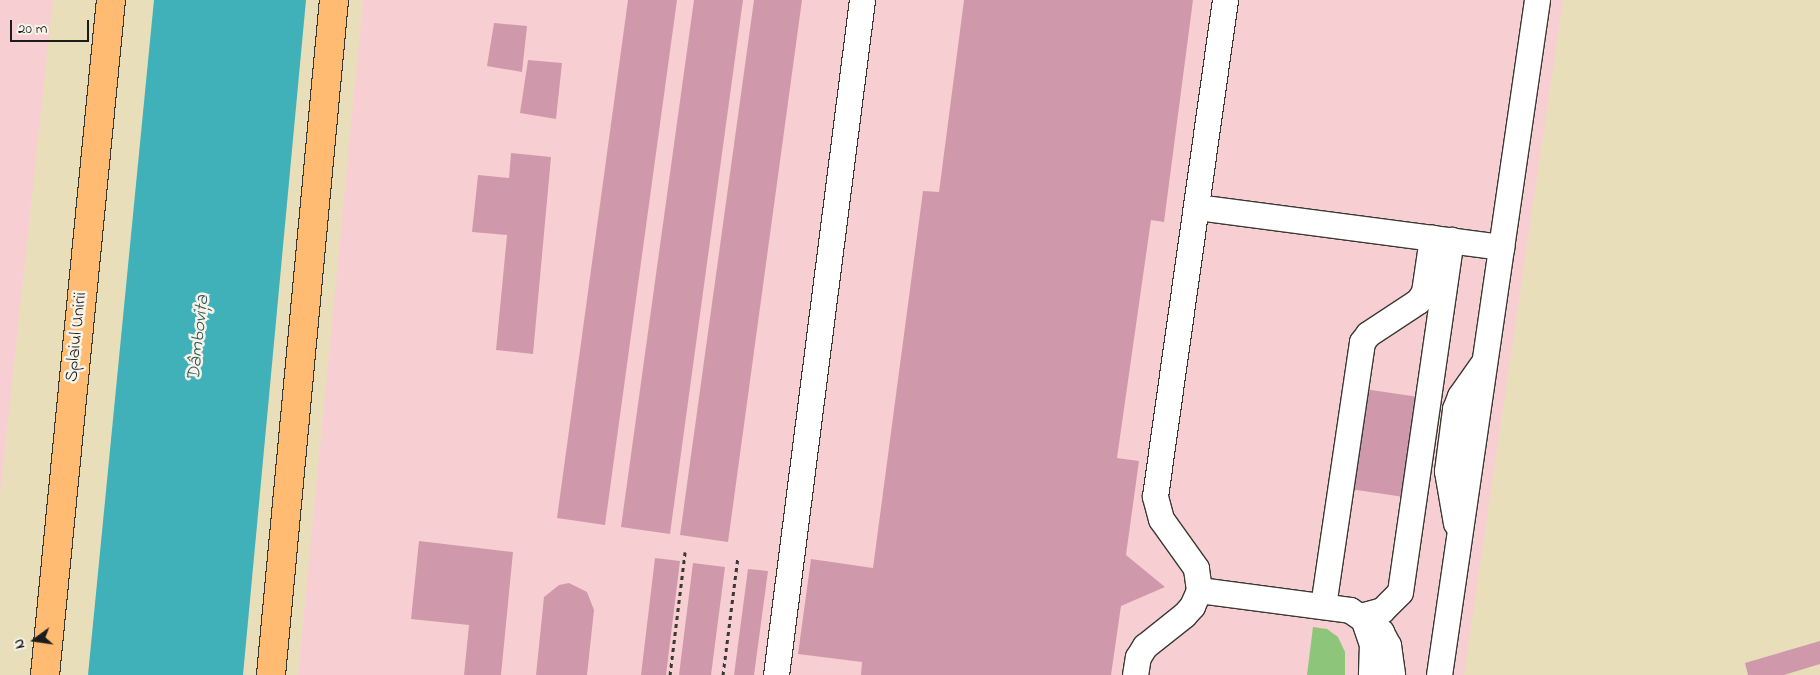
<!DOCTYPE html>
<meta charset="utf-8">
<style>
body{margin:0}
#map{position:relative;width:1820px;height:675px;overflow:hidden;background:#e8deba;font-family:"Indie Flower",sans-serif}
div>[style]{position:absolute}
[style*='--x']{left:calc(var(--x)*1px);top:calc(var(--y)*1px);width:calc(var(--w)*1px);rotate:calc(var(--a)*1deg)}
.built>*{inset:0;background:#f7cfd2}
.green>*{inset:0;background:#8dc67a}
.water>*{inset:0;background:#41b1b9}
.building>*{inset:0;background:#d099ab}
.path>*{height:3px;margin-top:-1.5px;transform-origin:0;background:repeating-linear-gradient(90deg,#3b3934 0 4px,transparent 0 8px)}
.roads{filter:drop-shadow(1px 0 #3b3934) drop-shadow(-1px 0 #3b3934) drop-shadow(0 1px #3b3934) drop-shadow(0 -1px #3b3934)}
.minor>*{height:25px;margin:-12.5px;padding:0 12.5px;transform-origin:12.5px;border-radius:12.5px;background:#fff}
.major>*{height:28px;margin:-14px;padding:0 14px;transform-origin:14px;border-radius:14px;background:#ffbb71}
span{translate:-50% -50%;white-space:nowrap;text-align:center;line-height:1.15;-webkit-text-stroke:5px #f7f3e8;paint-order:stroke}
.street-label{font-size:18px;color:#1c1c1c}
.water-label{font-size:19px;color:#2b585b;font-style:italic}
.north{position:absolute;left:10px;top:615px;width:50px;height:50px;-webkit-text-stroke:4px #f7f3e8;paint-order:stroke;rotate:256deg;font-size:14px;font-weight:700;line-height:20px;text-align:center;color:#1c1c1c}
.north::after{content:'';display:block;margin:auto;width:18px;height:22px;background:#1c1c1c;clip-path:polygon(50% 0,100% 100%,50% 72%,0 100%)}
.scale{position:absolute;left:10px;top:20px;width:79px;height:22px;box-sizing:border-box;border:2px solid #1c1c1c;border-top:0;padding-left:6px;font-size:15px;line-height:18px;white-space:nowrap;color:#1c1c1c;-webkit-text-stroke:4px #f7f3e8;paint-order:stroke}
</style>
<div id="map">
<div class="built">
<i style="clip-path:polygon(0 0,53px 0,0 496px)"></i>
<i style="clip-path:polygon(363px 0,1563px 0,1464px 675px,298px 675px)"></i>
</div>
<div class="green">
<i style="clip-path:polygon(1313px 627px,1327px 629px,1338px 637px,1345px 652px,1345px 675px,1307px 675px)"></i>
</div>
<div class="water">
<i style="clip-path:polygon(154px 0,306px 0,243px 675px,88px 675px)"></i>
</div>
<div class="building">
<i style="clip-path:polygon(628px 0,677px 0,605px 525px,557px 518px)"></i>
<i style="clip-path:polygon(694px 0,743px 0,670px 534px,621px 527px)"></i>
<i style="clip-path:polygon(754px 0,802px 0,728px 542px,680px 535px)"></i>
<i style="clip-path:polygon(964px 0,1193px 0,1164px 222px,1151px 220px,1117px 458px,1139px 461px,1126px 555px,1165px 587px,1121px 606px,1111px 675px,861px 675px,862px 662px,798px 654px,811px 559px,873px 568px,923px 191px,939px 192px)"></i>
<i style="clip-path:polygon(494px 23px,527px 26px,522px 72px,487px 66px)"></i>
<i style="clip-path:polygon(528px 60px,562px 63px,556px 119px,520px 113px)"></i>
<i style="clip-path:polygon(511px 153px,551px 157px,533px 354px,496px 350px,507px 235px,472px 232px,478px 175px,509px 178px)"></i>
<i style="clip-path:polygon(1364px 389px,1419px 397px,1404px 497px,1350px 489px)"></i>
<i style="clip-path:polygon(419px 541px,513px 552px,501px 675px,464px 675px,469px 625px,411px 619px)"></i>
<i style="clip-path:polygon(655px 558px,680px 561px,666px 675px,641px 675px)"></i>
<i style="clip-path:polygon(693px 563px,725px 567px,711px 675px,679px 675px)"></i>
<i style="clip-path:polygon(748px 569px,768px 571px,754px 675px,734px 675px)"></i>
<i style="clip-path:polygon(569px 583px,587px 592px,594px 610px,587px 675px,536px 675px,544px 597px,559px 585px)"></i>
<i style="clip-path:polygon(1820px 641px,1820px 664px,1784px 675px,1748px 675px,1745px 663px)"></i>
</div>
<div class="path">
<i style="--x:670;--y:675;--w:124;--a:-83"></i>
<i style="--x:723;--y:675;--w:119;--a:-82.8"></i>
</div>
<div class="roads">
<div class="minor">
<i style="--x:1197;--y:207;--w:307;--a:7.5"></i>
<i style="--x:1456;--y:523;--w:53;--a:-99.8"></i>
<i style="--x:1447;--y:471;--w:63;--a:-82.6"></i>
<i style="--x:1455;--y:409;--w:14;--a:-69"></i>
<i style="--x:1460;--y:396;--w:39;--a:-55"></i>
<i style="--x:1199;--y:590;--w:152;--a:7.5"></i>
<i style="--x:1350;--y:610;--w:38;--a:35"></i>
<i style="--x:1381;--y:632;--w:15;--a:62"></i>
<i style="--x:1388;--y:645;--w:30;--a:82"></i>
<i style="--x:1323;--y:606;--w:267;--a:-81.6"></i>
<i style="--x:1362;--y:342;--w:10;--a:-53"></i>
<i style="--x:1368;--y:334;--w:60;--a:-33.4"></i>
<i style="--x:1418;--y:301;--w:11;--a:-56"></i>
<i style="--x:1424;--y:292;--w:55;--a:-81.6"></i>
<i style="--x:1360;--y:616;--w:23;--a:-15"></i>
<i style="--x:1382;--y:610;--w:25;--a:-45"></i>
<i style="--x:1400;--y:592;--w:356;--a:-81.8"></i>
<i style="--x:1365;--y:624;--w:21;--a:71"></i>
<i style="--x:1372;--y:644;--w:31;--a:92"></i>
<i style="--x:776;--y:675;--w:680;--a:-82.74"></i>
<i style="--x:1135;--y:675;--w:18;--a:-81"></i>
<i style="--x:1138;--y:657;--w:13;--a:-58"></i>
<i style="--x:1145;--y:646;--w:50;--a:-38.5"></i>
<i style="--x:1184;--y:615;--w:12;--a:-48"></i>
<i style="--x:1192;--y:606;--w:17;--a:-66"></i>
<i style="--x:1199;--y:590;--w:22;--a:-98"></i>
<i style="--x:1196;--y:568;--w:60;--a:-125.5"></i>
<i style="--x:1161;--y:519;--w:24;--a:-105"></i>
<i style="--x:1155;--y:496;--w:501;--a:-81.97"></i>
<i style="--x:1439;--y:675;--w:682;--a:-81.74"></i>
</div>
<div class="major">
<i style="--x:45;--y:675;--w:678;--a:-84.42"></i>
<i style="--x:271;--y:675;--w:678;--a:-84.67"></i>
</div>
</div>
<div class="street-label">
<span style="left:77px;top:337px;rotate:-84deg">Splaiul Unirii</span>
</div>
<div class="water-label">
<span style="left:199px;top:338px;rotate:-84deg">Dâmbovița</span>
</div>
<div class="north">N</div>
<div class="scale">20 m</div>
</div>
